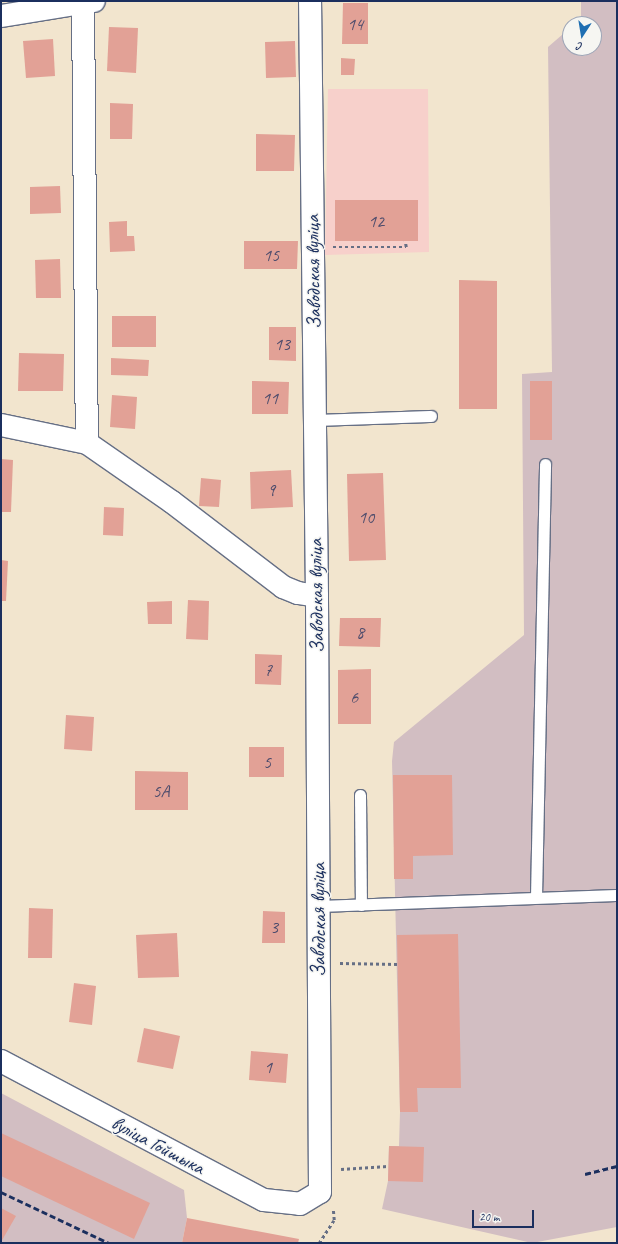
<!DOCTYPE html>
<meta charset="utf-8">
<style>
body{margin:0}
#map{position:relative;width:618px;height:1244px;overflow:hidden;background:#f2e5ce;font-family:Caveat,sans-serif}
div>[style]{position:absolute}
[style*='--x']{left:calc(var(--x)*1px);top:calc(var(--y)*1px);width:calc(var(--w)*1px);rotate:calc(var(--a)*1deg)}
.built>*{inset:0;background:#f7d0cb}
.industrial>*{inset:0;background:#d2bec2}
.building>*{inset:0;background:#e2a196}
.path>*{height:2.5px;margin-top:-1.25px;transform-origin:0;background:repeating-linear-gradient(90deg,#666f85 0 3px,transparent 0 6px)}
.roads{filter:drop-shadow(1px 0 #666f85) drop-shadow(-1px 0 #666f85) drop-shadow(0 1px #666f85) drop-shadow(0 -1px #666f85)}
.service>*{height:11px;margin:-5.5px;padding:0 5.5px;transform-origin:5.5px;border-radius:5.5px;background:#fff}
.minor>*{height:22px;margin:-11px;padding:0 11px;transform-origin:11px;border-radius:11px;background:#fff}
.rail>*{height:3px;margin-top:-1.5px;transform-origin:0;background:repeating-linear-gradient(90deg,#1b2f5e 0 6px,transparent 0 9px)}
span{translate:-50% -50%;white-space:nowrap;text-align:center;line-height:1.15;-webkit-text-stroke:3px #f6f6f2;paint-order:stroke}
.number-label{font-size:18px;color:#4d4c6c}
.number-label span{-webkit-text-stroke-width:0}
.street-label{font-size:20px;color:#1b2f5e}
.frame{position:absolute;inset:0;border:2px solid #1b2f5e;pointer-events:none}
.north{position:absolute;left:562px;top:16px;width:40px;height:40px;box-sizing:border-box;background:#f6f6f2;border:1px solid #9ea6b7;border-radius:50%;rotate:192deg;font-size:11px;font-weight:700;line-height:16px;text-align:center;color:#1b2f5e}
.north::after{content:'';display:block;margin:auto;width:14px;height:18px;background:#1f6fb2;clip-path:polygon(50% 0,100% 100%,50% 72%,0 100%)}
.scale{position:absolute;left:472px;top:1210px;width:62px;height:18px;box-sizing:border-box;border:2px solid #1b2f5e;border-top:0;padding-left:5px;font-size:12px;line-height:14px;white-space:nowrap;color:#1b2f5e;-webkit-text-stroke:3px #f6f6f2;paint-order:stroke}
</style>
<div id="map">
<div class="built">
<i style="clip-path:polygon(328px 89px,428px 89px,429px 252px,325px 255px)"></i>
</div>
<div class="industrial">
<i style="clip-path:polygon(581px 1px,617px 1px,617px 1227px,532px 1243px,382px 1209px,388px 1181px,389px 1146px,399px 1146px,400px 1112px,392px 761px,394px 742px,524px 635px,522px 374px,552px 372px,548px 47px,570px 28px,570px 48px,594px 48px,594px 24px,574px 24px,581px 18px)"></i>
<i style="clip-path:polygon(1px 1093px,184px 1190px,187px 1218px,182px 1243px,1px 1243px)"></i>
</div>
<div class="building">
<i style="clip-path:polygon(343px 3px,368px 3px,368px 44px,342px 44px)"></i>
<i style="clip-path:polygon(109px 27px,138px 28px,136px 73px,107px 71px)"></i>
<i style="clip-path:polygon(53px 39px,55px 76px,26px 78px,23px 41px)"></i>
<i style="clip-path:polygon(295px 41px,296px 77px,266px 78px,265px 42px)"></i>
<i style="clip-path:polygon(341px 58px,355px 59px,354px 75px,341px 75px)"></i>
<i style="clip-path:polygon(110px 103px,133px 104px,132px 139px,110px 139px)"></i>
<i style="clip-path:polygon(256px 134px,295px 135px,294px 171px,256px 171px)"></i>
<i style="clip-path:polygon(60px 186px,61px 213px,30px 214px,30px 187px)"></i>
<i style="clip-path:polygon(335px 200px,418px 200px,418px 241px,335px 241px)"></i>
<i style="clip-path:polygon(127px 221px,127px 236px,134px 236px,135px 251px,110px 252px,109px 222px)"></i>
<i style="clip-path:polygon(244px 241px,298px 241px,297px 269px,244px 269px)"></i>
<i style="clip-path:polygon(60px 259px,61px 298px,36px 298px,35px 260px)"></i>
<i style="clip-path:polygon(459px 280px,497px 281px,497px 409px,459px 409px)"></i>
<i style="clip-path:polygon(112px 316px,156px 316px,156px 347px,112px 347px)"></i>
<i style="clip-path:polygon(269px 327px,296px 327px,296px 361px,269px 360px)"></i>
<i style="clip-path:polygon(19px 353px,64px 354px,63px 391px,18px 391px)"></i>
<i style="clip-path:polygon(111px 358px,149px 360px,148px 376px,111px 375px)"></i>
<i style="clip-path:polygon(252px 381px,289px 382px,288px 414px,252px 414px)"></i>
<i style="clip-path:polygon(530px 381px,552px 381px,552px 440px,530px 440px)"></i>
<i style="clip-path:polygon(112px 395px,137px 397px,135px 429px,110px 427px)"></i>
<i style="clip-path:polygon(1px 459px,13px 460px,11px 512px,1px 512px)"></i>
<i style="clip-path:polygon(291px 470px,293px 507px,251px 509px,250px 472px)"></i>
<i style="clip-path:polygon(383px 473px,386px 560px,349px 561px,347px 474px)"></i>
<i style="clip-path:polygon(201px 478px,221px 480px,219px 507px,199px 506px)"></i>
<i style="clip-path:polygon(104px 507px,124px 508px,123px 536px,103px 535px)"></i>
<i style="clip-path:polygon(1px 560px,8px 561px,6px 601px,1px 601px)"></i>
<i style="clip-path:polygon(188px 600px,209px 601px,208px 640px,186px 639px)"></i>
<i style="clip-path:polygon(172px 601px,172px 624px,148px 624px,147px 602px)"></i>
<i style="clip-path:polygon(340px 618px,381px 618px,380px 647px,339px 646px)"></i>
<i style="clip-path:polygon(255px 654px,282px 655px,281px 685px,255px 684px)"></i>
<i style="clip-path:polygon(371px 669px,371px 724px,338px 724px,338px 670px)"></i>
<i style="clip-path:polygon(66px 715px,94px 717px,92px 751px,64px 749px)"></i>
<i style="clip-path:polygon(249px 747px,284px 747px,284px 777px,249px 777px)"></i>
<i style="clip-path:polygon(135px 771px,188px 772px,188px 810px,135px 810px)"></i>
<i style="clip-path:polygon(393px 775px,452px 775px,453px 855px,413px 856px,413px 879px,394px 879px)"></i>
<i style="clip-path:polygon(29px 908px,53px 909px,52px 958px,28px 958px)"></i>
<i style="clip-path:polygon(263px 911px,285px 912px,285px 943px,262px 943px)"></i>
<i style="clip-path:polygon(177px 933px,179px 977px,138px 978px,136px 935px)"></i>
<i style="clip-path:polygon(458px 934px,461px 1088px,417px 1088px,418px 1112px,400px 1112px,397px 935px)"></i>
<i style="clip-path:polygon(74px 983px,96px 986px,92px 1025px,69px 1022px)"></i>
<i style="clip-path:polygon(144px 1028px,180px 1036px,173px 1069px,137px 1062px)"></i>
<i style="clip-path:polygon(251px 1051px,288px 1054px,286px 1083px,249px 1080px)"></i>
<i style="clip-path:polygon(1px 1133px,150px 1203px,134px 1239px,1px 1176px)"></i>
<i style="clip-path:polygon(389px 1146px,424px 1147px,423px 1182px,388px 1181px)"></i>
<i style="clip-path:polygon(1px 1208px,16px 1216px,1px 1242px)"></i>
<i style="clip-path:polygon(187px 1218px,299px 1239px,298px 1243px,182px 1243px)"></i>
</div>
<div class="path">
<i style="--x:333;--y:247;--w:73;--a:0"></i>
<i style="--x:406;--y:247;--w:6;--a:-99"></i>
<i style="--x:340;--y:963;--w:58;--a:1"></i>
<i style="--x:341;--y:1169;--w:47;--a:-3.7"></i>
<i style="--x:319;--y:1243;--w:27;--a:-57"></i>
<i style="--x:334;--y:1220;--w:12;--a:-95"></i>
</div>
<div class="roads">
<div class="service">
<i style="--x:314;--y:420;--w:117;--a:-2"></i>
<i style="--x:360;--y:795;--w:110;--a:89.5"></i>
<i style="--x:536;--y:897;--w:433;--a:-88.8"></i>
<i style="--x:318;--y:906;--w:299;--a:-2.1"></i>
</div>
<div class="minor">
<i style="--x:83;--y:1;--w:442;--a:89.5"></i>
<i style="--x:1;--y:16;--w:94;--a:-9.2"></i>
<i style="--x:1;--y:425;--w:88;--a:11.8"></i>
<i style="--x:87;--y:443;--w:103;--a:34.8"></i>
<i style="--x:172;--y:502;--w:140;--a:37.4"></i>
<i style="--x:283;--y:587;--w:16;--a:22"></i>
<i style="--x:298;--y:593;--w:19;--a:9"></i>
<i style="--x:1;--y:1061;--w:297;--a:27.9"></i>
<i style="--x:264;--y:1200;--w:36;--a:6"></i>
<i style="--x:300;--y:1204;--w:23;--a:-31"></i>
<i style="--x:320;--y:1192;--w:596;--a:-90.29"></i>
<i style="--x:317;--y:596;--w:595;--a:-90.67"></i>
</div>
</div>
<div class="rail">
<i style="--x:585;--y:1174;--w:33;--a:-14"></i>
<i style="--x:1;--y:1192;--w:119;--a:25.3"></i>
</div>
<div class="number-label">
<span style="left:355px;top:24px">14</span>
<span style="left:376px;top:221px">12</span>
<span style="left:271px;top:255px">15</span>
<span style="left:282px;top:344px">13</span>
<span style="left:270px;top:398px">11</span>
<span style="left:271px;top:490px">9</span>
<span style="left:366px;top:517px">10</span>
<span style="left:360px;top:632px">8</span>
<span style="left:268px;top:670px">7</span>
<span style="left:354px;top:697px">6</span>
<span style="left:267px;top:762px">5</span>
<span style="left:161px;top:791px">5А</span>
<span style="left:274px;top:927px">3</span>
<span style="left:268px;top:1067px">1</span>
</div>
<div class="street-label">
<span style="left:313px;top:272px;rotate:-91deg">Заводская вуліца</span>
<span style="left:316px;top:596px;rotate:-91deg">Заводская вуліца</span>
<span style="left:318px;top:920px;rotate:-90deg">Заводская вуліца</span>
<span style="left:158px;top:1145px;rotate:28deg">вуліца Гойшыка</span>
</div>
<div class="frame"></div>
<div class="north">С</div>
<div class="scale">20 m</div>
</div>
